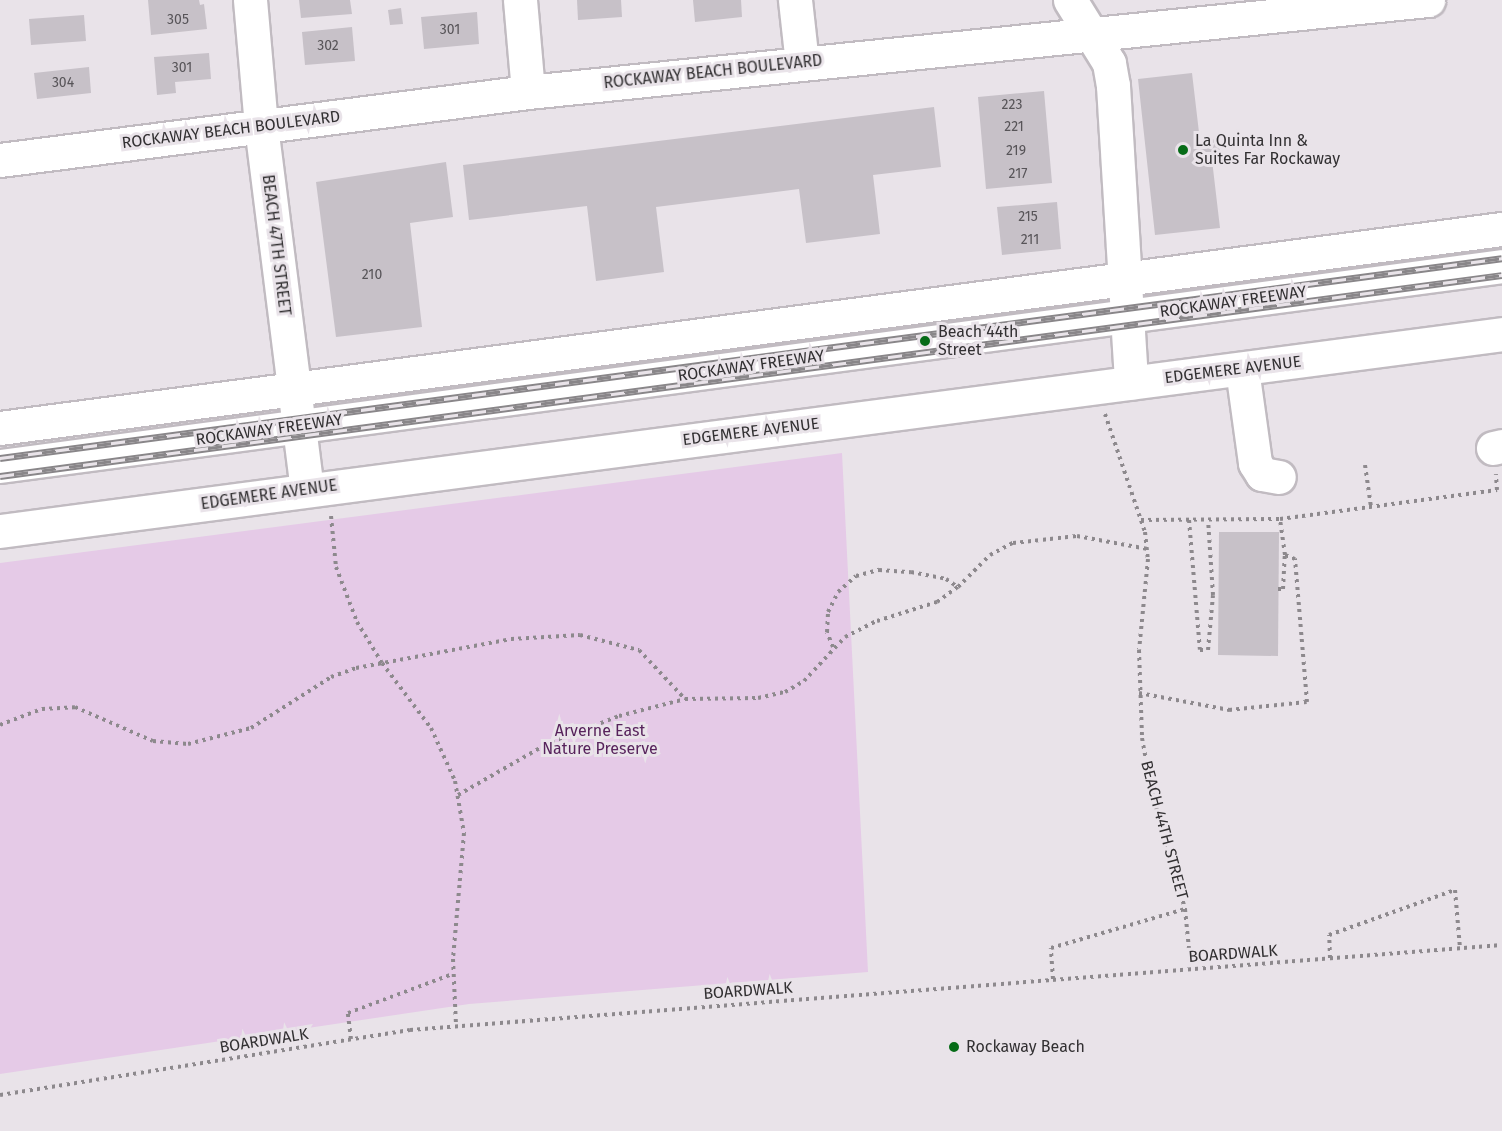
<!DOCTYPE html>
<style>
body{margin:0}
#map{position:relative;width:1502px;height:1131px;overflow:hidden;background:#e9e3e9;font-family:"Fira Sans",sans-serif}
div>[style]{position:absolute}
[style*='--x']{left:calc(var(--x)*1px);top:calc(var(--y)*1px);width:calc(var(--w)*1px);rotate:calc(var(--a)*1deg)}
.green>*{inset:0;background:#e5cae7}
.building>*{inset:0;background:#c7c1c8}
.path>*{height:4px;margin-top:-2px;transform-origin:0;background:repeating-linear-gradient(90deg,#8d898d 0 3px,transparent 0 7.5px)}
.roads{filter:drop-shadow(2px 0 #c1bbc1) drop-shadow(-2px 0 #c1bbc1) drop-shadow(0 2px #c1bbc1) drop-shadow(0 -2px #c1bbc1)}
.minor>*{height:33px;margin:-16.5px;padding:0 16.5px;transform-origin:16.5px;border-radius:16.5px;background:#fff}
.major>*{height:33px;margin:-16.5px;padding:0 16.5px;transform-origin:16.5px;border-radius:16.5px;background:#fff}
.rail>*{height:7px;margin-top:-3.5px;transform-origin:0;background:repeating-linear-gradient(90deg,#e9e3e9 0 14px,#898689 0 28px);box-sizing:border-box;border-block:2px solid #898689}
.dots>*{width:16px;height:16px;translate:-50% -50%;box-sizing:border-box;border:3px solid #e9e3e9;border-radius:50%}
span{translate:-50% -50%;white-space:nowrap;text-align:center;line-height:1.15;-webkit-text-stroke:6px #e9e3e9;paint-order:stroke}
.number-label{font-size:14px;color:#575458}
.number-label span{-webkit-text-stroke-width:0}
.street-label{font-size:16px;color:#323032}
.poi-label{font-size:16px;color:#323032}
.left{translate:0 -50%;text-align:left}
.park-label{font-size:16px;color:#57235c}
</style>
<div id="map">
<div class="green">
<i style="clip-path:polygon(842px 453px,868px 972px,469px 1004px,0 1074px,0 563px)"></i>
</div>
<div class="building">
<i style="clip-path:polygon(148px 0,199px 0,200px 5px,204px 4px,207px 29px,151px 35px)"></i>
<i style="clip-path:polygon(299px 0,350px 0,352px 14px,301px 18px)"></i>
<i style="clip-path:polygon(577px 0,621px 0,622px 17px,578px 20px)"></i>
<i style="clip-path:polygon(693px 0,741px 0,742px 17px,695px 22px)"></i>
<i style="clip-path:polygon(401px 8px,403px 24px,390px 25px,388px 10px)"></i>
<i style="clip-path:polygon(477px 12px,479px 44px,424px 49px,421px 17px)"></i>
<i style="clip-path:polygon(84px 15px,86px 41px,31px 45px,29px 19px)"></i>
<i style="clip-path:polygon(352px 27px,355px 61px,305px 65px,302px 32px)"></i>
<i style="clip-path:polygon(209px 53px,211px 79px,175px 82px,176px 93px,157px 95px,154px 57px)"></i>
<i style="clip-path:polygon(89px 67px,91px 93px,37px 99px,34px 73px)"></i>
<i style="clip-path:polygon(1192px 73px,1200px 141px,1218px 139px,1221px 159px,1212px 160px,1220px 228px,1155px 235px,1138px 79px)"></i>
<i style="clip-path:polygon(1044px 91px,1052px 183px,986px 189px,978px 97px)"></i>
<i style="clip-path:polygon(934px 107px,941px 167px,873px 175px,880px 234px,806px 243px,799px 189px,656px 207px,664px 272px,596px 281px,587px 206px,469px 220px,463px 165px)"></i>
<i style="clip-path:polygon(446px 162px,453px 217px,410px 223px,422px 327px,336px 337px,316px 182px)"></i>
<i style="clip-path:polygon(1057px 202px,1061px 249px,1002px 255px,997px 207px)"></i>
<i style="clip-path:polygon(1219px 532px,1279px 532px,1278px 656px,1218px 655px)"></i>
</div>
<div class="path">
<i style="--x:1105;--y:414;--w:125;--a:71.3"></i>
<i style="--x:1145;--y:532;--w:27;--a:84"></i>
<i style="--x:1148;--y:559;--w:91;--a:95.6"></i>
<i style="--x:1139;--y:650;--w:88;--a:88"></i>
<i style="--x:1142;--y:738;--w:56;--a:79.7"></i>
<i style="--x:1152;--y:793;--w:121;--a:74.1"></i>
<i style="--x:1185;--y:909;--w:60;--a:84.3"></i>
<i style="--x:1365;--y:465;--w:42;--a:81.9"></i>
<i style="--x:331;--y:516;--w:51;--a:84.4"></i>
<i style="--x:336;--y:567;--w:59;--a:69.1"></i>
<i style="--x:357;--y:622;--w:48;--a:58.6"></i>
<i style="--x:382;--y:663;--w:81;--a:53"></i>
<i style="--x:431;--y:728;--w:58;--a:65.6"></i>
<i style="--x:455;--y:781;--w:53;--a:80.2"></i>
<i style="--x:464;--y:833;--w:126;--a:95"></i>
<i style="--x:453;--y:959;--w:67;--a:87.4"></i>
<i style="--x:1141;--y:520;--w:139;--a:-0.4"></i>
<i style="--x:1280;--y:519;--w:219;--a:-7.6"></i>
<i style="--x:1497;--y:490;--w:16;--a:-94"></i>
<i style="--x:1189;--y:520;--w:130;--a:85.2"></i>
<i style="--x:1200;--y:650;--w:8;--a:0"></i>
<i style="--x:1208;--y:650;--w:55;--a:-84.8"></i>
<i style="--x:1213;--y:595;--w:75;--a:-93.8"></i>
<i style="--x:1278;--y:589;--w:5;--a:0"></i>
<i style="--x:1283;--y:589;--w:34;--a:-87"></i>
<i style="--x:833;--y:647;--w:16;--a:-112"></i>
<i style="--x:827;--y:632;--w:20;--a:-87"></i>
<i style="--x:828;--y:612;--w:22;--a:-63"></i>
<i style="--x:838;--y:592;--w:24;--a:-42"></i>
<i style="--x:856;--y:576;--w:24;--a:-15"></i>
<i style="--x:879;--y:570;--w:32;--a:4"></i>
<i style="--x:911;--y:572;--w:36;--a:11"></i>
<i style="--x:946;--y:579;--w:14;--a:34"></i>
<i style="--x:1139;--y:693;--w:92;--a:10.7"></i>
<i style="--x:1229;--y:710;--w:78;--a:-5.9"></i>
<i style="--x:1307;--y:702;--w:144;--a:-94.8"></i>
<i style="--x:1295;--y:559;--w:11;--a:-158"></i>
<i style="--x:1285;--y:555;--w:36;--a:-98"></i>
<i style="--x:0;--y:725;--w:45;--a:-20.9"></i>
<i style="--x:42;--y:709;--w:33;--a:-3"></i>
<i style="--x:75;--y:707;--w:85;--a:23.6"></i>
<i style="--x:153;--y:741;--w:35;--a:5"></i>
<i style="--x:188;--y:744;--w:65;--a:-14.3"></i>
<i style="--x:251;--y:728;--w:95;--a:-32.5"></i>
<i style="--x:331;--y:677;--w:27;--a:-20"></i>
<i style="--x:356;--y:668;--w:158;--a:-10.6"></i>
<i style="--x:511;--y:639;--w:69;--a:-3.3"></i>
<i style="--x:580;--y:635;--w:61;--a:14.3"></i>
<i style="--x:639;--y:650;--w:67;--a:46.8"></i>
<i style="--x:458;--y:795;--w:100;--a:-29.9"></i>
<i style="--x:545;--y:745;--w:79;--a:-21.4"></i>
<i style="--x:619;--y:716;--w:68;--a:-14.4"></i>
<i style="--x:685;--y:699;--w:73;--a:-0.8"></i>
<i style="--x:758;--y:698;--w:28;--a:-13"></i>
<i style="--x:785;--y:692;--w:22;--a:-30"></i>
<i style="--x:804;--y:681;--w:60;--a:-47"></i>
<i style="--x:845;--y:637;--w:36;--a:-27"></i>
<i style="--x:877;--y:621;--w:63;--a:-17.6"></i>
<i style="--x:937;--y:602;--w:26;--a:-36"></i>
<i style="--x:958;--y:587;--w:45;--a:-45"></i>
<i style="--x:990;--y:555;--w:26;--a:-28"></i>
<i style="--x:1013;--y:543;--w:64;--a:-6.2"></i>
<i style="--x:1077;--y:536;--w:72;--a:10.4"></i>
<i style="--x:1330;--y:958;--w:23;--a:-92"></i>
<i style="--x:1329;--y:935;--w:134;--a:-19.7"></i>
<i style="--x:1455;--y:890;--w:58;--a:85.1"></i>
<i style="--x:1053;--y:979;--w:31;--a:-94"></i>
<i style="--x:1051;--y:948;--w:140;--a:-16.2"></i>
<i style="--x:351;--y:1039;--w:26;--a:-97"></i>
<i style="--x:348;--y:1013;--w:112;--a:-20.4"></i>
<i style="--x:0;--y:1095;--w:415;--a:-9"></i>
<i style="--x:410;--y:1030;--w:1095;--a:-4.45"></i>
</div>
<div class="roads">
<div class="minor">
<i style="--x:250;--y:0;--w:126;--a:85"></i>
<i style="--x:261;--y:126;--w:367;--a:82.8"></i>
<i style="--x:520;--y:0;--w:92;--a:85"></i>
<i style="--x:795;--y:0;--w:63;--a:83.7"></i>
<i style="--x:1070;--y:0;--w:74;--a:58.2"></i>
<i style="--x:1109;--y:63;--w:23;--a:80"></i>
<i style="--x:1113;--y:86;--w:297;--a:86.5"></i>
<i style="--x:0;--y:160;--w:532;--a:-7.34"></i>
<i style="--x:528;--y:92;--w:905;--a:-5.84"></i>
<i style="--x:1242;--y:369;--w:95;--a:82.1"></i>
<i style="--x:1255;--y:463;--w:13;--a:58"></i>
<i style="--x:1262;--y:474;--w:17;--a:10"></i>
<i style="--x:0;--y:428;--w:1515;--a:-7.55"></i>
<i style="--x:1493;--y:448;--w:9;--a:-13"></i>
<i style="--x:0;--y:466;--w:1515;--a:-7.58"></i>
</div>
<div class="major">
<i style="--x:0;--y:531;--w:1515;--a:-7.47"></i>
</div>
</div>
<div class="rail">
<i style="--x:0;--y:458;--w:1515;--a:-7.58"></i>
<i style="--x:0;--y:476;--w:1515;--a:-7.62"></i>
</div>
<div class="dots">
<i style="left:1183px;top:150px;background:#066b17"></i>
<i style="left:925px;top:341px;background:#066b17"></i>
<i style="left:954px;top:1047px;background:#066b17"></i>
</div>
<div class="number-label">
<span style="left:178px;top:20px">305</span>
<span style="left:450px;top:30px">301</span>
<span style="left:328px;top:46px">302</span>
<span style="left:182px;top:68px">301</span>
<span style="left:63px;top:83px">304</span>
<span style="left:1012px;top:105px">223</span>
<span style="left:1014px;top:127px">221</span>
<span style="left:1016px;top:151px">219</span>
<span style="left:1018px;top:174px">217</span>
<span style="left:1028px;top:217px">215</span>
<span style="left:1030px;top:240px">211</span>
<span style="left:372px;top:275px">210</span>
</div>
<div class="street-label">
<span style="left:713px;top:72px;rotate:-6deg">ROCKAWAY BEACH BOULEVARD</span>
<span style="left:231px;top:130px;rotate:-7deg">ROCKAWAY BEACH BOULEVARD</span>
<span style="left:276px;top:245px;rotate:83deg">BEACH 47TH STREET</span>
<span style="left:1233px;top:302px;rotate:-8deg">ROCKAWAY FREEWAY</span>
<span style="left:751px;top:366px;rotate:-8deg">ROCKAWAY FREEWAY</span>
<span style="left:1233px;top:370px;rotate:-7deg">EDGEMERE AVENUE</span>
<span style="left:269px;top:430px;rotate:-8deg">ROCKAWAY FREEWAY</span>
<span style="left:751px;top:432px;rotate:-7deg">EDGEMERE AVENUE</span>
<span style="left:269px;top:495px;rotate:-8deg">EDGEMERE AVENUE</span>
<span style="left:1164px;top:830px;rotate:75deg">BEACH 44TH STREET</span>
<span style="left:1233px;top:954px;rotate:-4deg">BOARDWALK</span>
<span style="left:748px;top:991px;rotate:-4deg">BOARDWALK</span>
<span style="left:264px;top:1041px;rotate:-9deg">BOARDWALK</span>
</div>
<div class="poi-label">
<span class="left" style="left:1195px;top:150px">La Quinta Inn &amp;<br>Suites Far Rockaway</span>
<span class="left" style="left:938px;top:341px">Beach 44th<br>Street</span>
<span class="left" style="left:966px;top:1047px">Rockaway Beach</span>
</div>
<div class="park-label">
<span style="left:600px;top:740px">Arverne East<br>Nature Preserve</span>
</div>
</div>
